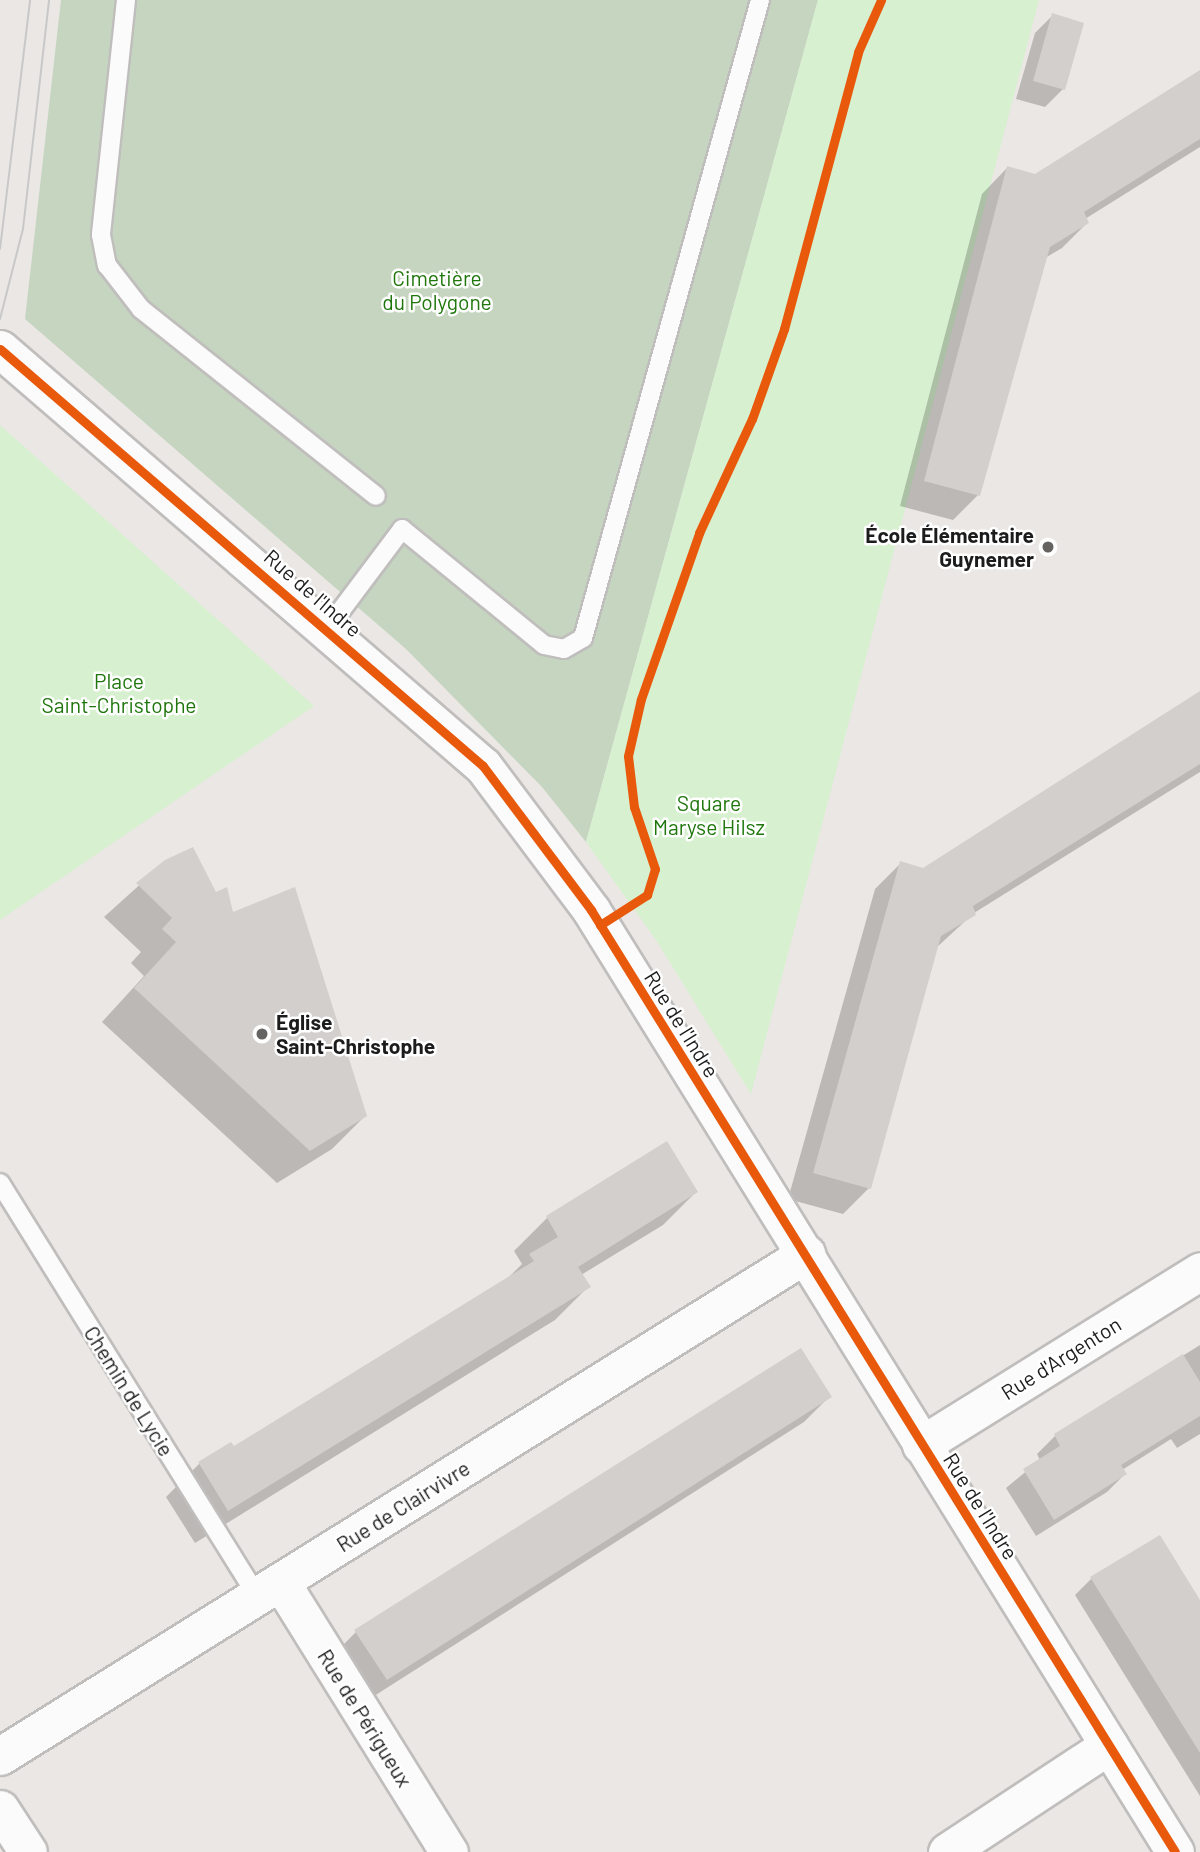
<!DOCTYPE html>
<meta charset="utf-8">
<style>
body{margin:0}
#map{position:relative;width:1200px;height:1852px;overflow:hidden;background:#eae7e4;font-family:Barlow,sans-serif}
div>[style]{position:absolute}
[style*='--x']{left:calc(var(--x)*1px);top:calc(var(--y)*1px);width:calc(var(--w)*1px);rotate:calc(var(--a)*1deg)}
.cemetery>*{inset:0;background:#c5d5c0}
.park>*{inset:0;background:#d7f0cf}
.shadow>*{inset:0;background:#0003}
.building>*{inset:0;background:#d2cfcd}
.roads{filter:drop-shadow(2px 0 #c0bebd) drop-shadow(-2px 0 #c0bebd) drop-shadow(0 2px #c0bebd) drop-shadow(0 -2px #c0bebd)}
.lane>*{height:18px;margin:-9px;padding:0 9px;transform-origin:9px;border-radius:9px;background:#fcfbfb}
.street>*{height:37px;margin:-18.5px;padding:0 18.5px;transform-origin:18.5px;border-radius:18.5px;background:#fcfbfb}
.tram>*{height:2px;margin:-1px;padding:0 1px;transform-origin:1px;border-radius:1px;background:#c9c8c8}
.cycleway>*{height:9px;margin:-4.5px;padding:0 4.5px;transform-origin:4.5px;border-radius:4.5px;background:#e8590c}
.dots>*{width:19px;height:19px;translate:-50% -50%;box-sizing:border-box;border:4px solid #fff;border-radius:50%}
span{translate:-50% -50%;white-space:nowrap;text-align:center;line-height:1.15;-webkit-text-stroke:5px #fff;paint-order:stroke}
.park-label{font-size:21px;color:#1f770c}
.poi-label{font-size:21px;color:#1c1c1c;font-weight:700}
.right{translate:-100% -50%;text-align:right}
.left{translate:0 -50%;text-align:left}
.street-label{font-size:21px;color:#1c1c1c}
</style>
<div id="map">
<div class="cemetery">
<i style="clip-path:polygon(61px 0,818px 0,586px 842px,542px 787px,406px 649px,25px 319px)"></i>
</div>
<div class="park">
<i style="clip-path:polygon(818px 0,1039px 0,751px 1094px,656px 940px,586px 842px)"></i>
<i style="clip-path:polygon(0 425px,314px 706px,0 920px)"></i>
</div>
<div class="shadow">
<i style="clip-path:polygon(1053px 15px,1063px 89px,1045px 107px,1016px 99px,1035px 33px)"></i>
<i style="clip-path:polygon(1200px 72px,1200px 147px,1085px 219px,1087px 223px,1062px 248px,1045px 258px,978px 495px,953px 520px,900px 506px,982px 194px,1007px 168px,1035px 176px)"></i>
<i style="clip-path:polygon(1200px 693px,1200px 772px,974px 913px,936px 948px,869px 1188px,843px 1214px,788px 1199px,875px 889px,901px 863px,923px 869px)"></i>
<i style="clip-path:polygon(166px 861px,232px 914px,365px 1116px,332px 1149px,277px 1183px,102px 1022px,144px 976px,131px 963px,141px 952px,104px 917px)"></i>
<i style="clip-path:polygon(696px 1192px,663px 1225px,581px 1275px,588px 1287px,555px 1320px,195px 1543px,166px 1497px,199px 1464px,233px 1449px,506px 1280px,522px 1264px,514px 1251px,547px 1218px)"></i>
<i style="clip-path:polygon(1200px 1345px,1200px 1434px,1177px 1448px,1171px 1439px,1122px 1470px,1125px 1474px,1107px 1492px,1036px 1536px,1006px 1488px,1040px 1460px,1037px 1454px,1055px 1436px)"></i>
<i style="clip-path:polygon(830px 1396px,804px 1422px,360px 1705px,330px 1658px,356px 1632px)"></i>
<i style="clip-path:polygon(1091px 1579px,1200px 1604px,1200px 1796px,1075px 1595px)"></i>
</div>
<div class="building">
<i style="clip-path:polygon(1052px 13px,1084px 23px,1065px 90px,1033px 81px)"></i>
<i style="clip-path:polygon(1200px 70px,1200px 139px,1084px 212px,1089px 223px,1050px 247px,980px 496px,924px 481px,1007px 166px,1035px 174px)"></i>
<i style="clip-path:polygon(1200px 691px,1200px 764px,973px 906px,976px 915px,941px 936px,871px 1189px,813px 1173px,900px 861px,923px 868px)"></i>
<i style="clip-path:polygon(193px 847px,216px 892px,227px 887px,233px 912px,295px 887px,367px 1116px,310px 1151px,134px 988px,176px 942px,162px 929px,172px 918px,136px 883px,165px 860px)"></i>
<i style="clip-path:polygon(667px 1141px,698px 1192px,578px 1267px,591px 1287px,228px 1511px,198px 1462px,231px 1442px,234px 1446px,534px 1261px,529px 1254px,558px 1237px,546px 1216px)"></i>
<i style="clip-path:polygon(801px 1348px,832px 1397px,387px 1680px,354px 1630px)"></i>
<i style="clip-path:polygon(1183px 1354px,1200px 1382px,1200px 1416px,1121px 1465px,1127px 1474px,1054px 1520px,1023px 1469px,1060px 1446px,1054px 1434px)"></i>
<i style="clip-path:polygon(1160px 1535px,1200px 1600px,1200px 1753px,1090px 1577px)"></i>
</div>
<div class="roads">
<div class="lane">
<i style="--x:126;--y:0;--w:236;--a:96.1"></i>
<i style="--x:101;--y:235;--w:31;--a:79"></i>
<i style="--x:107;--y:265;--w:56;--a:52.3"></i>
<i style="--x:141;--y:309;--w:300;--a:38.5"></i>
<i style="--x:327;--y:629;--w:125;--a:-53.1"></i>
<i style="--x:402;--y:529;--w:183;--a:39.2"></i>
<i style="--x:544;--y:645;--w:20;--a:11"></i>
<i style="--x:564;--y:649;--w:22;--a:-30"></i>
<i style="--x:583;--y:638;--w:662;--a:-74.49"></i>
<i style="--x:0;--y:1183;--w:489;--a:58.1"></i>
</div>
<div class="street">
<i style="--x:0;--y:349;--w:638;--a:40.81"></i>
<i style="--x:483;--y:766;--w:180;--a:53.1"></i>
<i style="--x:591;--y:910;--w:1108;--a:58.2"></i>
<i style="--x:921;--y:1445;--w:329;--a:-31.9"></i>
<i style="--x:282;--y:1584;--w:316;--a:58.1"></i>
<i style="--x:0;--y:1756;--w:950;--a:-31.92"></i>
<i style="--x:0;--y:1809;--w:51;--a:56.9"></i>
<i style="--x:947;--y:1852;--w:194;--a:-33.4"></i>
</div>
</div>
<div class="tram">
<i style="--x:0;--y:249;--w:251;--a:-83.1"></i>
<i style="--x:0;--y:319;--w:93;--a:-75.7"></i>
<i style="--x:23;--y:229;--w:230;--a:-83.5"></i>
</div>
<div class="cycleway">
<i style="--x:0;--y:349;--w:638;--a:40.81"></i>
<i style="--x:483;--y:766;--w:180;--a:53.1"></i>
<i style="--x:591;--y:910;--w:1108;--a:58.2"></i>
<i style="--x:600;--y:925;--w:56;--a:-32.6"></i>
<i style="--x:647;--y:895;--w:27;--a:-73"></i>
<i style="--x:655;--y:869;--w:65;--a:-108.7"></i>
<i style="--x:634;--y:807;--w:51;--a:-96.7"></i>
<i style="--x:628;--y:756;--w:58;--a:-77.2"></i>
<i style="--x:641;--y:699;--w:176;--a:-70.7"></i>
<i style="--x:699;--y:533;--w:126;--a:-65.1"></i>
<i style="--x:752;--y:419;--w:96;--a:-70.4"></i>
<i style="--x:784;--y:329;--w:287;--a:-75"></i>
<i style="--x:858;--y:52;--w:57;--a:-66.1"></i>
</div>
<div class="dots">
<i style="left:1048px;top:547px;background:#646362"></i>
<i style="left:262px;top:1034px;background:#646362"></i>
</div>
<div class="park-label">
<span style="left:437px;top:290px">Cimetière<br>du Polygone</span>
<span style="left:119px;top:693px">Place<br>Saint-Christophe</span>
<span style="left:709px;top:815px">Square<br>Maryse Hilsz</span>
</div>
<div class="poi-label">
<span class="right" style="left:1034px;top:547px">École Élémentaire<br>Guynemer</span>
<span class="left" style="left:276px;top:1034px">Église<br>Saint-Christophe</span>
</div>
<div class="street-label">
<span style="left:313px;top:593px;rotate:41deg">Rue de l'Indre</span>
<span style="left:682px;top:1024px;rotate:58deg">Rue de l'Indre</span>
<span style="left:1061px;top:1358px;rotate:-32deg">Rue d'Argenton</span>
<span style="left:129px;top:1391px;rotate:58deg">Chemin de Lycie</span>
<span style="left:403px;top:1506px;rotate:-32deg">Rue de Clairvivre</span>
<span style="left:981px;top:1506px;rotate:58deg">Rue de l'Indre</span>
<span style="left:365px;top:1718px;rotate:58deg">Rue de Périgueux</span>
</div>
</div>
